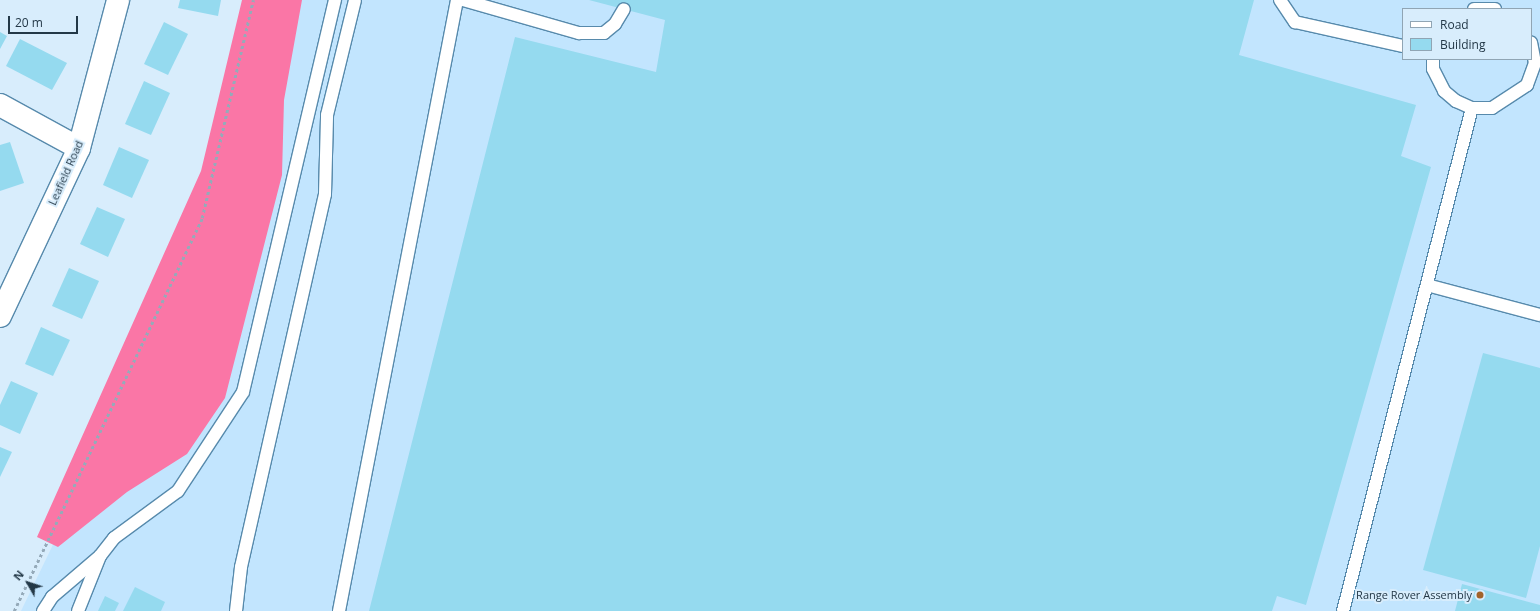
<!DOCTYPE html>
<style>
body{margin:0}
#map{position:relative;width:1540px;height:611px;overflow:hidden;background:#d8edfc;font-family:"Open Sans",sans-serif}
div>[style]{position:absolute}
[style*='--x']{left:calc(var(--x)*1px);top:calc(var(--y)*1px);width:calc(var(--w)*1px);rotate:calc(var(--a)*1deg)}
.built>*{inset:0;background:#c2e5fe}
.forest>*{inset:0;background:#fa76a6}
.building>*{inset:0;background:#95daef}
.path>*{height:2.5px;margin-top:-1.25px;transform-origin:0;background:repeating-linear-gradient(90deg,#95aab9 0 3px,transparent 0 6px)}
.roads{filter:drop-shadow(1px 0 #578aac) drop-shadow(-1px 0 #578aac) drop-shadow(0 1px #578aac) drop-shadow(0 -1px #578aac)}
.lane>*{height:12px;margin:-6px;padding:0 6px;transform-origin:6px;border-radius:6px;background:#fff}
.street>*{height:22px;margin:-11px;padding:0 11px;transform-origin:11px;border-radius:11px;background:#fff}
.dots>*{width:11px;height:11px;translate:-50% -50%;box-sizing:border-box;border:2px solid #d8edfc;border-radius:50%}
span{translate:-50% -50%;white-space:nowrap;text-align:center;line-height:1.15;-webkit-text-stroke:4px #d8edfc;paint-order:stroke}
.street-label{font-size:11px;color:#233847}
.poi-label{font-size:11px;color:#233847}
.right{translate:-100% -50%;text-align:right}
.legend{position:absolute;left:1402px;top:8px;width:130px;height:52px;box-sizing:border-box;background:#d8edfc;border:1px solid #90a5b4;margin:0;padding:5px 7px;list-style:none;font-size:12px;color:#233847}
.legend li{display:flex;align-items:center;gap:8px;height:20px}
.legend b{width:20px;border:1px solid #90a5b4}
.north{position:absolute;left:8px;top:563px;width:40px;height:40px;-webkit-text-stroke:3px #d8edfc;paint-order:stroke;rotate:309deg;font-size:11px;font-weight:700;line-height:16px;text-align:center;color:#233847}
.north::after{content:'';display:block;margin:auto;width:14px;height:18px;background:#233847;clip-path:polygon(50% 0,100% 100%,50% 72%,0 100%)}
.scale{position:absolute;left:8px;top:16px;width:70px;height:18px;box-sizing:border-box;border:2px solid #233847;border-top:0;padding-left:5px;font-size:12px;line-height:14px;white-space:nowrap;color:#233847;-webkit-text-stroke:3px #d8edfc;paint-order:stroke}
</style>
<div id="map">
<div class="built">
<i style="clip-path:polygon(evenodd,260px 0,1540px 0,1540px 611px,21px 611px,209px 221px,260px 0,1403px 9px,1531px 9px,1531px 59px,1403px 59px,1403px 9px)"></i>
</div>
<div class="forest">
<i style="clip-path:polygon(242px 0,302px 0,284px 100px,282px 175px,225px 398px,187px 454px,127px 492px,58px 547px,37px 537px,201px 171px)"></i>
</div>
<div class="building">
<i style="clip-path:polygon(180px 0,221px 0,218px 16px,178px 8px)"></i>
<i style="clip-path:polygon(589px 0,1254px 0,1239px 55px,1416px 105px,1401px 156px,1431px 167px,1306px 605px,1277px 596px,1272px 611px,369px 611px,515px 37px,656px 72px,665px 20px)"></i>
<i style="clip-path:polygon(164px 22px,188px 34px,168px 75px,144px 64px)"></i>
<i style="clip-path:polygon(0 32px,7px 36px,0 49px)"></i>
<i style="clip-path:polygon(20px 39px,67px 63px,52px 90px,6px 66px)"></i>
<i style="clip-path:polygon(144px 81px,170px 93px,151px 135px,125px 124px)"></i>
<i style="clip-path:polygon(10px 142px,24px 183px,0 191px,0 145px)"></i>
<i style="clip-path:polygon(119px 147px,149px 160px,132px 198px,103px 185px)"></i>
<i style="clip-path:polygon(97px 207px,125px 219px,108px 257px,80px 244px)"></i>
<i style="clip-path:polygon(69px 268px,99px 281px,82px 319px,52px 306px)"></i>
<i style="clip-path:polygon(41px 327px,70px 340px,53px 376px,25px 364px)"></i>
<i style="clip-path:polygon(1483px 353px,1540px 368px,1540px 546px,1526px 598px,1423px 570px)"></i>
<i style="clip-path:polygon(11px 381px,38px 393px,20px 434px,0 425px,0 405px)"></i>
<i style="clip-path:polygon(0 447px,12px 452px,0 477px)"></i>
<i style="clip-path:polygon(1462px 584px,1540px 605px,1540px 611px,1455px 611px)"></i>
<i style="clip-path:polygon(135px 587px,165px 602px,161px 611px,123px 611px)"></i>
<i style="clip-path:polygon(105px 596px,119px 603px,115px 611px,98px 611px)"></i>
</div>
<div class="path">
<i style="--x:14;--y:611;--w:436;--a:-64.4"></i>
<i style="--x:202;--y:218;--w:224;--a:-76.8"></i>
</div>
<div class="roads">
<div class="lane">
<i style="--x:463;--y:0;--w:121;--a:15.9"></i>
<i style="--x:579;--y:33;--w:25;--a:0"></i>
<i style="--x:604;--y:33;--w:14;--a:-39"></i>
<i style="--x:615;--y:24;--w:17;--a:-59"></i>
<i style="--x:1280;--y:0;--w:27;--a:56"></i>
<i style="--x:1295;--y:22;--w:111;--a:12.5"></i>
<i style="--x:1474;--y:9;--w:21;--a:0"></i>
<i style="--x:1433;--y:59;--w:10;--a:90"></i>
<i style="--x:1433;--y:69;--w:25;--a:63"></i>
<i style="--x:1444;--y:91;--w:16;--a:40"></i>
<i style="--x:1456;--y:101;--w:17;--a:24"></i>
<i style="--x:1472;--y:108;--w:20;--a:0"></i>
<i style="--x:1492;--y:108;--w:42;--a:-33.3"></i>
<i style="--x:1527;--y:85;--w:23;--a:-70"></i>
<i style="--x:1535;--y:63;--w:21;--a:-101"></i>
<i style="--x:1427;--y:285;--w:117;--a:14.9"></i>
<i style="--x:100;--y:556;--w:23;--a:-52"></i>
<i style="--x:114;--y:538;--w:79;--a:-36.3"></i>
<i style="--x:178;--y:491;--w:118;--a:-56.7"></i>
<i style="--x:243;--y:392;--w:403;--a:-76.8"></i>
<i style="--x:43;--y:611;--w:17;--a:-57"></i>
<i style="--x:52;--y:597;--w:63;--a:-40.5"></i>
<i style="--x:100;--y:556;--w:59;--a:111.8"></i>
<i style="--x:236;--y:611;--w:44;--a:-83.5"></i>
<i style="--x:241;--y:567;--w:382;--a:-77.3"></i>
<i style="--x:325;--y:194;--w:79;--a:-88.5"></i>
<i style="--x:327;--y:115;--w:118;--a:-76.3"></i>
<i style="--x:339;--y:611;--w:622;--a:-79.07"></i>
<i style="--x:1343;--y:611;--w:519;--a:-75.62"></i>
</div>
<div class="street">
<i style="--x:0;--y:105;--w:90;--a:28.6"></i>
<i style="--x:0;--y:316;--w:186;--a:-64.8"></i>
<i style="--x:79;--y:148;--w:153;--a:-75.2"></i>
</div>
</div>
<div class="dots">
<i style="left:1480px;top:595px;background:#a2632a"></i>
</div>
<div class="street-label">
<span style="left:66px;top:173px;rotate:-66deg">Leafield Road</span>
</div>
<div class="poi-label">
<span class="right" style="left:1472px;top:595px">Range Rover Assembly</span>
</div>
<ul class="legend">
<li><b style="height:5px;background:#fff"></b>Road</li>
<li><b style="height:11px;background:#95daef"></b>Building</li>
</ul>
<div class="north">N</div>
<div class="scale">20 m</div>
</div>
